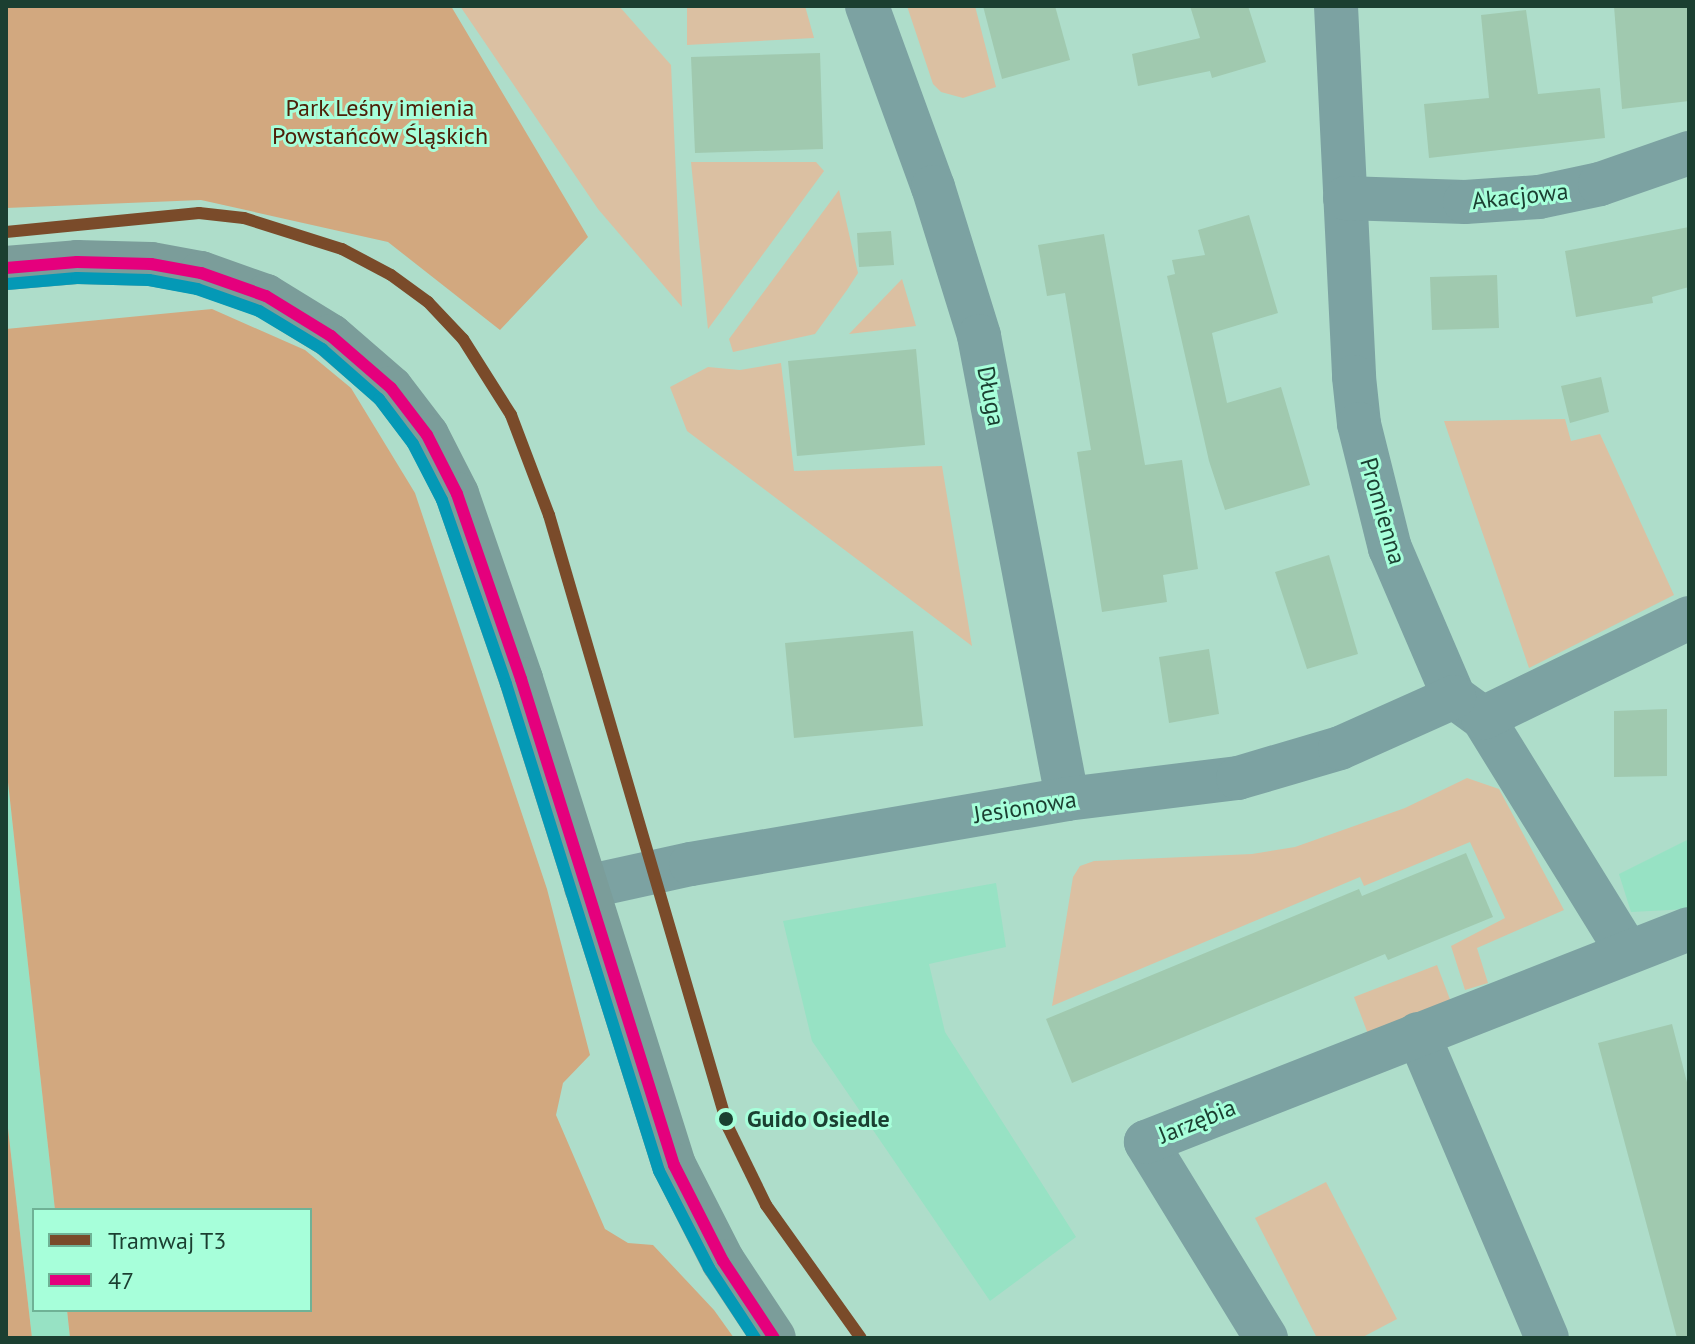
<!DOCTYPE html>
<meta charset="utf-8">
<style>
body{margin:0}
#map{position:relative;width:1695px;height:1344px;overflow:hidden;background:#aeddca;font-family:"PT Sans",sans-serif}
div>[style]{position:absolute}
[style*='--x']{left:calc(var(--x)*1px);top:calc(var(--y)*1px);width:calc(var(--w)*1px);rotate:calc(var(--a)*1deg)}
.built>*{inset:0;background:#97e2c4}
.green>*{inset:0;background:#dbc0a2}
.forest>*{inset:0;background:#d2a87f}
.building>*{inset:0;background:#a0c9af}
.minor>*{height:44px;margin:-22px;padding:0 22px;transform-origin:22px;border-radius:22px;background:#7ca2a2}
.major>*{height:44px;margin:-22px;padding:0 22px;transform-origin:22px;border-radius:22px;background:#7b9d9a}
.bus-1>*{height:12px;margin:-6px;padding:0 6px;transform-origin:6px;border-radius:6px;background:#e5007d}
.bus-2>*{height:12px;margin:-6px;padding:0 6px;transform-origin:6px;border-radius:6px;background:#0499b6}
.tram-1>*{height:12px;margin:-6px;padding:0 6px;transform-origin:6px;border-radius:6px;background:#7a4b2a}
.dots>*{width:22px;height:22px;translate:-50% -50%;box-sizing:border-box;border:4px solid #a7ffda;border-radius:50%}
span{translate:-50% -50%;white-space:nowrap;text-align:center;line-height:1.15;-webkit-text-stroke:6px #a7ffda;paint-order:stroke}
.park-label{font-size:24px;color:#4d2008}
.street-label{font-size:24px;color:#1b3f31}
.stop-label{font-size:24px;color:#1b3f31;font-weight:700}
.left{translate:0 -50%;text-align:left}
.frame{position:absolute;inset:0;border:8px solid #1b3f31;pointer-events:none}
.legend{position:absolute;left:32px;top:1208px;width:280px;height:104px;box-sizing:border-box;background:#a7ffda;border:2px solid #6fb296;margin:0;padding:10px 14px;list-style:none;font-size:24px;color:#1b3f31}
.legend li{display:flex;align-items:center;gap:16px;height:40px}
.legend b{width:40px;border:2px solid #6fb296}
</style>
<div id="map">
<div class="built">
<i style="clip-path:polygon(6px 764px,55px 1210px,34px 1210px,34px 1310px,67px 1310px,70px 1338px,32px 1338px,6px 1111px)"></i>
<i style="clip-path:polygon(1689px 839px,1689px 909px,1631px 912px,1619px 874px)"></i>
<i style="clip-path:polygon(996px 883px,1006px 947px,929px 964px,945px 1032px,1076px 1237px,990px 1301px,812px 1041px,783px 921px)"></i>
</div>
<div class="green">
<i style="clip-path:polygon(460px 6px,619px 6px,671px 65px,682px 307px,598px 209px)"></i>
<i style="clip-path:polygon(687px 6px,805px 6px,814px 38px,687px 45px)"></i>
<i style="clip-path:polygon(907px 6px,975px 6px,996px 87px,963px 98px,941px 92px,933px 84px)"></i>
<i style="clip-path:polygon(691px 162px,816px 162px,824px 171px,708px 329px)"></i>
<i style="clip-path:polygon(839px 190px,858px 273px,847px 290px,815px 334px,733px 352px,729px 339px)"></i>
<i style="clip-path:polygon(902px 279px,916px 326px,849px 334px)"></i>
<i style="clip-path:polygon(781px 363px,794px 471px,942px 466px,972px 646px,687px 431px,670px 387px,708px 367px,740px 370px)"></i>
<i style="clip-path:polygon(1565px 419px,1571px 441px,1600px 434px,1674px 595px,1529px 668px,1444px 421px)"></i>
<i style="clip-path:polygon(1467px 778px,1499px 789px,1564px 910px,1477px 948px,1488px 983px,1465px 990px,1451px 946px,1505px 918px,1470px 842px,1364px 886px,1360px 877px,1052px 1006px,1073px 877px,1080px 866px,1094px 861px,1252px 854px,1295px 847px,1405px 808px)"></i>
<i style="clip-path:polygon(1437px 965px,1454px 1010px,1371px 1042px,1354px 997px)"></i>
<i style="clip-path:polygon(1326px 1182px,1397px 1319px,1361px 1338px,1317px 1338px,1255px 1218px)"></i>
</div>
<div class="forest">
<i style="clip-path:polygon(6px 6px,451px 6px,588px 237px,500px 330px,388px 242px,201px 200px,6px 208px)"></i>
<i style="clip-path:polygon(212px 309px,305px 350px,351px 388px,415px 493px,547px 889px,590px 1055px,563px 1083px,556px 1115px,605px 1229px,628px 1243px,653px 1245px,714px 1310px,734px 1338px,70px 1338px,67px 1310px,310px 1310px,310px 1210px,55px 1210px,6px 764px,6px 329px)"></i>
<i style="clip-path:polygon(6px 1111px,32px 1338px,6px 1338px)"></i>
</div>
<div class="building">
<i style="clip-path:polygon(983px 6px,1055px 6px,1070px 60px,1002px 79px)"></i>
<i style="clip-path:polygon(1190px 6px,1248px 6px,1266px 62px,1212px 78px,1210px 71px,1138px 86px,1132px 54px,1200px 38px)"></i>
<i style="clip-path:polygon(1614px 6px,1689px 6px,1689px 101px,1622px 109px)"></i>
<i style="clip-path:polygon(1526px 10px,1538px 94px,1600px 88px,1605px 138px,1429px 158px,1424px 104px,1489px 98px,1481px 15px)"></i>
<i style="clip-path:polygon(820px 53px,823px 149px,695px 153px,691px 57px)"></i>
<i style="clip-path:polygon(1249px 215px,1278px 313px,1212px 333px,1227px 403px,1281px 387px,1310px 485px,1225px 510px,1209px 461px,1167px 276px,1175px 274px,1172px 260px,1205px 255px,1198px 230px)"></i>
<i style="clip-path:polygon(1689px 227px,1689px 287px,1652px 297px,1653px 303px,1576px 317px,1565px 251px)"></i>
<i style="clip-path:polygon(891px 231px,894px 265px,859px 267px,857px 233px)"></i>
<i style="clip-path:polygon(1104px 234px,1145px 465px,1182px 460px,1198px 569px,1163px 575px,1167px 602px,1102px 612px,1077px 452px,1091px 450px,1065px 293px,1047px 296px,1038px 245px)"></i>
<i style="clip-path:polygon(1497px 275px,1499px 328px,1432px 330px,1430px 277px)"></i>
<i style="clip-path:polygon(916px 349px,925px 445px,797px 456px,788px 361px)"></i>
<i style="clip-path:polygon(1601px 377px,1609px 412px,1570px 423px,1561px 386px)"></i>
<i style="clip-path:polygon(1329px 555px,1358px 654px,1307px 669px,1275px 572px)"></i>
<i style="clip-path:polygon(913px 631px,923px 726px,794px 738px,785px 643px)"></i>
<i style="clip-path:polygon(1209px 649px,1219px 714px,1169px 723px,1159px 657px)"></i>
<i style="clip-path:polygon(1667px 709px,1667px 776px,1614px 777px,1614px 711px)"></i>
<i style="clip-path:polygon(1466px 853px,1493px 917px,1388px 960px,1385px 954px,1072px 1083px,1046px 1019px,1359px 889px,1362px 896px)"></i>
<i style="clip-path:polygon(1672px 1024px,1689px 1090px,1689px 1338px,1677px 1338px,1598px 1043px)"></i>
</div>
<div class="minor">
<i style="--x:867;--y:6;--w:193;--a:70"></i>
<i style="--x:933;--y:187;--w:156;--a:72.8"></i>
<i style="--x:979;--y:336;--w:471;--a:79.2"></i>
<i style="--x:1336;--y:6;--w:371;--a:87.2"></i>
<i style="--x:1354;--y:377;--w:47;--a:83.9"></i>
<i style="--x:1359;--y:424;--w:128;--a:76"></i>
<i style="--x:1390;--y:548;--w:162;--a:66.8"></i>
<i style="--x:1454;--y:697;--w:36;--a:36"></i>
<i style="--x:1483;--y:718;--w:274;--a:58.3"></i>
<i style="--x:1345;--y:198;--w:120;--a:1.9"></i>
<i style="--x:1465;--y:202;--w:74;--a:-3.9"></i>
<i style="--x:1539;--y:197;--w:62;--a:-12"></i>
<i style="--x:1600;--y:184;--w:94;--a:-19.2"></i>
<i style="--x:1483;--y:718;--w:229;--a:-25.9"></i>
<i style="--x:586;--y:887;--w:107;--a:-12.4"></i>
<i style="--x:691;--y:864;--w:382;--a:-9.8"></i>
<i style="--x:1067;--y:799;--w:172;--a:-7"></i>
<i style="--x:1238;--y:778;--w:106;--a:-16.4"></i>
<i style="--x:1340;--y:748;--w:125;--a:-24.1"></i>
<i style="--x:1418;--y:1034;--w:330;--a:67"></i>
<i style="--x:1266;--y:1338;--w:230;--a:-121.5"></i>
<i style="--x:1146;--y:1142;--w:583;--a:-21.42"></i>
</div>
<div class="major">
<i style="--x:6;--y:268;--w:71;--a:-4.8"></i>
<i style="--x:77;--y:262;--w:74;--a:1.5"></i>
<i style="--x:151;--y:264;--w:51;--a:10.2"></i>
<i style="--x:201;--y:273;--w:69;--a:19.5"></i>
<i style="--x:266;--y:296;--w:76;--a:31.6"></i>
<i style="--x:331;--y:336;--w:79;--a:40.9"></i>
<i style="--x:391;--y:388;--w:59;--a:52.5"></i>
<i style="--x:427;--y:435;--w:66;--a:63"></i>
<i style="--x:457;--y:494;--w:196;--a:70.9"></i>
<i style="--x:521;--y:679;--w:510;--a:72.53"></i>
<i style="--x:674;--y:1165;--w:108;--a:63"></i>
<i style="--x:723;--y:1261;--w:92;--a:56.5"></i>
</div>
<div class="bus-1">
<i style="--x:6;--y:268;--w:71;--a:-4.8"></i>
<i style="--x:77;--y:262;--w:74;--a:1.5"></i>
<i style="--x:151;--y:264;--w:51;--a:10.2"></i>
<i style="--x:201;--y:273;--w:69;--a:19.5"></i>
<i style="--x:266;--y:296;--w:76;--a:31.6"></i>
<i style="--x:331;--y:336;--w:79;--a:40.9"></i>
<i style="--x:391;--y:388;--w:59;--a:52.5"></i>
<i style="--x:427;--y:435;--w:66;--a:63"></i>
<i style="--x:457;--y:494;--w:196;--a:70.9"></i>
<i style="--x:521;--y:679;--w:510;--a:72.53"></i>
<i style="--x:674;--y:1165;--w:108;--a:63"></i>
<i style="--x:723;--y:1261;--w:92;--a:56.5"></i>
</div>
<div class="bus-2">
<i style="--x:7;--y:284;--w:70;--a:-4.9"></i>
<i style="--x:77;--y:278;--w:72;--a:1.6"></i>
<i style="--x:149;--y:280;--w:49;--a:10.6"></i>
<i style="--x:197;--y:289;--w:66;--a:19.5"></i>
<i style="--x:259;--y:311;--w:74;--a:31.1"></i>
<i style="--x:322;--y:349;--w:76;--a:41.3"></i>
<i style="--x:379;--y:399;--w:56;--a:52.9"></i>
<i style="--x:413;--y:444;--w:63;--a:62.6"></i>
<i style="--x:442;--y:500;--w:195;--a:70.8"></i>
<i style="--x:506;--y:684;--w:510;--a:72.56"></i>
<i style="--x:659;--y:1171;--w:109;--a:62.7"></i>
<i style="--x:709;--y:1268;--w:84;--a:56.7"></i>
</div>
<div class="tram-1">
<i style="--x:6;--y:232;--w:194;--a:-5.6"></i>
<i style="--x:199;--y:213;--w:45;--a:6.3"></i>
<i style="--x:244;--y:218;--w:103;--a:17.6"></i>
<i style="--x:342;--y:249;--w:55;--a:28"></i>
<i style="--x:391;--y:275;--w:46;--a:36.1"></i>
<i style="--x:428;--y:302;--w:51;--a:46.6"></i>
<i style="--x:463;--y:339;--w:90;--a:57.7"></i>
<i style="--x:511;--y:415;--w:107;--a:69.2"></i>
<i style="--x:549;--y:515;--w:638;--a:73.7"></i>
<i style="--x:728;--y:1127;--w:87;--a:64"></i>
<i style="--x:766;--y:1205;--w:163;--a:54.5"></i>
</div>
<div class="dots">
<i style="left:726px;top:1119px;background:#1b3f31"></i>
</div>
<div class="park-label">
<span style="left:380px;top:122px">Park Leśny imienia<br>Powstańców Śląskich</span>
</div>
<div class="street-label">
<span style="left:1520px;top:196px;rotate:-6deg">Akacjowa</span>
<span style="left:991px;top:396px;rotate:79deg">Długa</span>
<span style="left:1383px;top:511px;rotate:74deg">Promienna</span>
<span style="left:1025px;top:807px;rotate:-9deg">Jesionowa</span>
<span style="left:1197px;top:1121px;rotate:-22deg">Jarzębia</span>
</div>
<div class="stop-label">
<span class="left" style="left:747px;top:1119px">Guido Osiedle</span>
</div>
<div class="frame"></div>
<ul class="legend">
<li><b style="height:10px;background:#7a4b2a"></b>Tramwaj T3</li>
<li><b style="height:10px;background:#e5007d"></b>47</li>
</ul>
</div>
